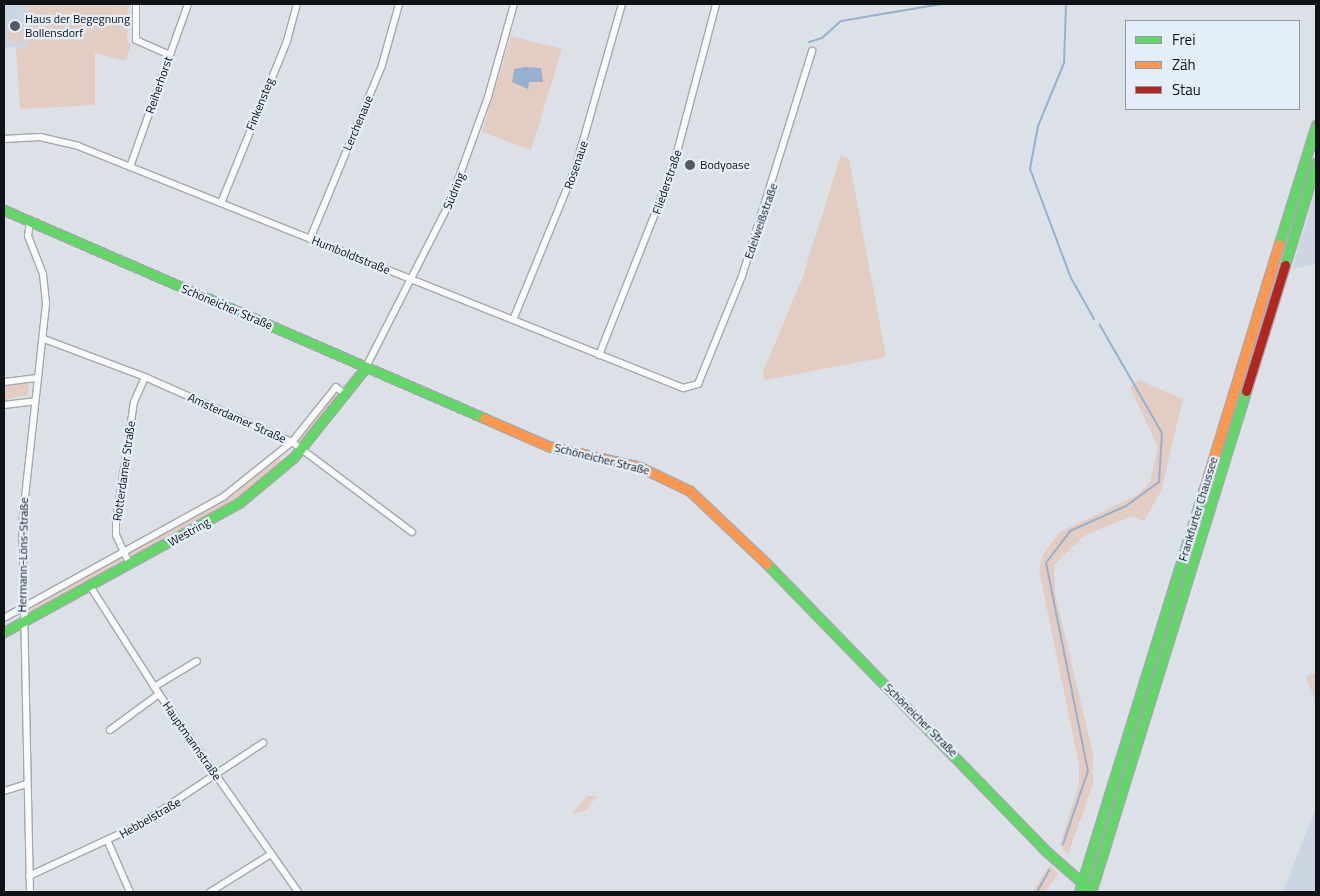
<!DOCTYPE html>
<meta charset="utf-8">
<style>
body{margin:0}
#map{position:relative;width:1320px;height:896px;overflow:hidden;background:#dce1e7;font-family:"Titillium Web",sans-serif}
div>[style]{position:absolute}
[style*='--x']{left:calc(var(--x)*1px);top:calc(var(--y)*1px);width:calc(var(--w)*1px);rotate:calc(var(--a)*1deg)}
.built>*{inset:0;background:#cbd6e2}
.green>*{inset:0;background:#e3ccc2}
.round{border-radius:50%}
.water>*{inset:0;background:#96b1ce}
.stream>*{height:2px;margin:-1px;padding:0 1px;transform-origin:1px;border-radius:1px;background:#96b1ce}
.roads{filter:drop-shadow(1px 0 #a4a8ad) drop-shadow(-1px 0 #a4a8ad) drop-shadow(0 1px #a4a8ad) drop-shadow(0 -1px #a4a8ad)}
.street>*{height:6px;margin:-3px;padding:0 3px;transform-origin:3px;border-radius:3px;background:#fafafb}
.fast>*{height:9px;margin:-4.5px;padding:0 4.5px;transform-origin:4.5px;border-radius:4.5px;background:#63d668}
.slow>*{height:9px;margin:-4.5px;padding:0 4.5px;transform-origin:4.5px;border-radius:4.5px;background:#ff974d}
.jam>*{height:9px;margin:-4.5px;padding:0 4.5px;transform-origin:4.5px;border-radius:4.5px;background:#b3261e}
.dots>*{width:14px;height:14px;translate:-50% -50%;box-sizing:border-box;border:2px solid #e4eefa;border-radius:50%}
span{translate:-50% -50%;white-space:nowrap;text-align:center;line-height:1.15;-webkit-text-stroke:4.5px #e4eefa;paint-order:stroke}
.poi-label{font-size:12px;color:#0f1216}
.left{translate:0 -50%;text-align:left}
.street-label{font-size:12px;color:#0f1216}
.frame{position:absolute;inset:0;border:5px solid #0f1216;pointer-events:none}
.legend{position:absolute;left:1125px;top:20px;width:175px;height:90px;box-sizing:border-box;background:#e4eefa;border:1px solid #8f969f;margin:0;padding:6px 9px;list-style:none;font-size:15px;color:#0f1216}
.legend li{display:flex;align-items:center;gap:10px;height:25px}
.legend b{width:25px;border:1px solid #8f969f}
</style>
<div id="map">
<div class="built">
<i style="clip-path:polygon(4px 4px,28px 4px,26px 48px,4px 47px)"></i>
<i style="clip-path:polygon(1316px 189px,1316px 264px,1292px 269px)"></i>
<i style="clip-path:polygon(1316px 807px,1316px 892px,1283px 892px)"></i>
</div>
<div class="green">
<i style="clip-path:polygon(28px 4px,129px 4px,127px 42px,131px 44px,126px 61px,95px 53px,95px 105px,20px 109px,16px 48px,26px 48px)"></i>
<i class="round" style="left:8px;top:27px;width:16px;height:16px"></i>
<i style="clip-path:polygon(evenodd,511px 36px,562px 49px,531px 150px,482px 132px,511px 36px,524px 67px,531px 69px,536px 80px,529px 82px,524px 67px)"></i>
<i style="clip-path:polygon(841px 155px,849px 159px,886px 357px,765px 380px,763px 372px,802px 279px)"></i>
<i style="clip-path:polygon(29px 380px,28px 395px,4px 400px,4px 384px)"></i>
<i style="clip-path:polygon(1139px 380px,1183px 399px,1161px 491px,1144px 521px,1131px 516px,1084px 536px,1054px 565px,1055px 593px,1093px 754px,1093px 784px,1068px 855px,1060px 845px,1079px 784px,1079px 765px,1039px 570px,1043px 554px,1060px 532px,1137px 495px,1150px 482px,1158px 447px,1130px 387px)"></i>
<i style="clip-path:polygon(334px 393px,340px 398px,300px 445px,298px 439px)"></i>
<i style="clip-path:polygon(277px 457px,284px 462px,238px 501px,130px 561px,127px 554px,234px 494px)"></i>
<i style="clip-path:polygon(120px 557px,122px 565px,29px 615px,29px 608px)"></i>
<i style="clip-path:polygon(1316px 673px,1316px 703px,1306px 676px)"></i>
<i style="clip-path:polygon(587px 796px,597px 796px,586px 810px,571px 815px)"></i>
<i style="clip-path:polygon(1050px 865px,1058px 874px,1045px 892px,1032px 892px)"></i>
</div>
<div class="water">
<i style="clip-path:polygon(524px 67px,541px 68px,543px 82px,529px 82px,528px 89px,512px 82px,514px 69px)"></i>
</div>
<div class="stream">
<i style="--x:1066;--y:4;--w:59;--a:91.9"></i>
<i style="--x:1064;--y:63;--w:68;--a:112.4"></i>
<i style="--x:1038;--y:126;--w:44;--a:100.5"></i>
<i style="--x:1030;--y:169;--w:116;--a:69.4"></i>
<i style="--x:1071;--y:278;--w:47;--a:60.7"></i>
<i style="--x:809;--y:42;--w:14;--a:-17"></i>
<i style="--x:822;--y:38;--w:25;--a:-42"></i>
<i style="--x:841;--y:21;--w:102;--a:-9.6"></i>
<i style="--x:1063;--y:844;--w:77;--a:-71.1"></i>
<i style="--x:1088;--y:771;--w:212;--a:-101.4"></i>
<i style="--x:1046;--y:563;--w:40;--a:-53"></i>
<i style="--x:1070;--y:531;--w:61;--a:-24.1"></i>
<i style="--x:1126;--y:506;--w:41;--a:-36"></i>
<i style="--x:1159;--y:482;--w:49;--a:-86.5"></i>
<i style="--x:1162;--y:433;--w:125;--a:-119.9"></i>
<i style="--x:1037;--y:892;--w:25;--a:-61"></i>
</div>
<div class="roads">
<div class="street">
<i style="--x:136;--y:4;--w:36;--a:90"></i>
<i style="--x:136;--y:40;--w:37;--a:24"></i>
<i style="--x:4;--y:139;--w:36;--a:-3"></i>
<i style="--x:40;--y:137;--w:39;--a:13"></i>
<i style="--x:78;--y:146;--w:652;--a:21.8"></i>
<i style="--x:683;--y:388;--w:16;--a:-15"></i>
<i style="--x:698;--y:384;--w:117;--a:-67.8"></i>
<i style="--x:742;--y:276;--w:236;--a:-72.7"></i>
<i style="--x:130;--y:167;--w:173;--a:-70.4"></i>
<i style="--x:221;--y:203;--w:175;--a:-67.8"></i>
<i style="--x:287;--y:41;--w:38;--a:-75"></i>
<i style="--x:310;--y:239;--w:188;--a:-67.5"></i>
<i style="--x:382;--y:65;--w:63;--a:-74.4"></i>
<i style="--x:513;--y:320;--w:163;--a:-67.7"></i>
<i style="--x:575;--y:169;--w:172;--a:-74.1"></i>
<i style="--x:44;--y:339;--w:108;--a:20.6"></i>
<i style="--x:145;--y:377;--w:161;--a:23.9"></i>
<i style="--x:292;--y:442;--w:150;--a:36.9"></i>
<i style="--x:599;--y:355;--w:198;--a:-68.4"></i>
<i style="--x:672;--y:171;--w:173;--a:-75.2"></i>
<i style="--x:366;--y:367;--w:185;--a:-63"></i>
<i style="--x:450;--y:202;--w:112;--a:-70.1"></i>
<i style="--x:488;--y:97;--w:97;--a:-74.4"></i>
<i style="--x:4;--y:382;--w:34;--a:-7"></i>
<i style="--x:4;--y:405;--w:31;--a:-7"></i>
<i style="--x:130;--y:565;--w:33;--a:-115"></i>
<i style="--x:116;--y:535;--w:13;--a:-90"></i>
<i style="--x:116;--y:522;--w:121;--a:-81.5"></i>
<i style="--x:134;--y:402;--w:27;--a:-66"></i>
<i style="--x:90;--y:586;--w:128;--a:57.4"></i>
<i style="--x:159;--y:694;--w:242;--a:54.9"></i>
<i style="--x:4;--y:618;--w:250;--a:-28.9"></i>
<i style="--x:223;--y:497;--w:88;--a:-38.6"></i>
<i style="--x:292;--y:442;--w:70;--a:-51.3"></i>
<i style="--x:336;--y:387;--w:11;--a:38"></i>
<i style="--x:154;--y:687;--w:50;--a:-31.2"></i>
<i style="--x:110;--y:730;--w:61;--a:-36.3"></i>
<i style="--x:4;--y:791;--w:24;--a:-17"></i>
<i style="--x:108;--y:842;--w:55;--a:66.3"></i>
<i style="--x:29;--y:876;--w:121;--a:-24.9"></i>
<i style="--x:139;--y:825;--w:149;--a:-33.5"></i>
<i style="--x:30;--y:892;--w:367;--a:-91.2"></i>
<i style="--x:22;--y:525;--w:223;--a:-83.8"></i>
<i style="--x:46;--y:303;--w:29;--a:-96"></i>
<i style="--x:43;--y:274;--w:41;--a:-111.5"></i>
<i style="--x:28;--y:236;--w:14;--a:-82"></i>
<i style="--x:210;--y:892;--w:72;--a:-31.9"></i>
</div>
<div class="fast">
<i style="--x:4;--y:210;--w:523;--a:23.43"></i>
<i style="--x:1279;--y:244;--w:125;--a:-72.7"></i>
<i style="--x:1285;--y:265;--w:107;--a:-73.1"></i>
<i style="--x:767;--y:564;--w:399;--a:45.8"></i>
<i style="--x:1045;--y:850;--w:56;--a:41.4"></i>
<i style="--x:4;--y:632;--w:269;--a:-28.8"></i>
<i style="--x:240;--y:502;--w:70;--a:-39.8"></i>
<i style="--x:294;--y:457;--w:115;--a:-51.3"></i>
<i style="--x:1079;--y:892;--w:422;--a:-72.8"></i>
<i style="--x:1091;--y:892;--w:524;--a:-72.81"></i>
</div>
<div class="slow">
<i style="--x:484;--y:418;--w:70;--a:23.6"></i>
<i style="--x:548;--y:446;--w:94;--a:12.9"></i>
<i style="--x:640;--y:467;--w:55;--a:25.6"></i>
<i style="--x:690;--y:491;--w:106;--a:43.5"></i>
<i style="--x:1204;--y:489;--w:256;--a:-73"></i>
</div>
<div class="jam">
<i style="--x:1246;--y:391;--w:132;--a:-72.8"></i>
</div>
</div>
<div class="dots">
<i style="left:15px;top:26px;background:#575a5f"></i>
<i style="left:690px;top:165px;background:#575a5f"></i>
</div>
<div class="poi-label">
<span class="left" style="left:25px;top:26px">Haus der Begegnung<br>Bollensdorf</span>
<span class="left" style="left:700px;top:165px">Bodyoase</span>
</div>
<div class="street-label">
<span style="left:159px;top:85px;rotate:-71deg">Reiherhorst</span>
<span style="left:260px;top:104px;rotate:-68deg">Finkensteg</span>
<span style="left:358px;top:123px;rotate:-67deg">Lerchenaue</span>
<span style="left:576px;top:165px;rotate:-71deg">Rosenaue</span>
<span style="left:667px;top:182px;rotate:-71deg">Fliederstraße</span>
<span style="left:454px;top:191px;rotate:-68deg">Südring</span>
<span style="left:761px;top:221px;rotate:-71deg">Edelweißstraße</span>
<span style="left:351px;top:255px;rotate:22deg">Humboldtstraße</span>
<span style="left:227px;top:307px;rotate:23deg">Schöneicher Straße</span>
<span style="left:237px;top:418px;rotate:24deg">Amsterdamer Straße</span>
<span style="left:602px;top:459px;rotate:14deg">Schöneicher Straße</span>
<span style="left:124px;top:471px;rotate:-82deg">Rotterdamer Straße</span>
<span style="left:1198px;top:509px;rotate:-73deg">Frankfurter Chaussee</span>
<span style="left:189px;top:532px;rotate:-29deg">Westring</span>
<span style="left:23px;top:555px;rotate:-89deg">Hermann-Löns-Straße</span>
<span style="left:921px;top:720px;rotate:45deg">Schöneicher Straße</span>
<span style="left:192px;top:741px;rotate:55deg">Hauptmannstraße</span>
<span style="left:150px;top:818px;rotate:-30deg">Hebbelstraße</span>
</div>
<div class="frame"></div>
<ul class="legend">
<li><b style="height:6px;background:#63d668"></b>Frei</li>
<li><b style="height:6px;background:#ff974d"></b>Zäh</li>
<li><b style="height:6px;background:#b3261e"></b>Stau</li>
</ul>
</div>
